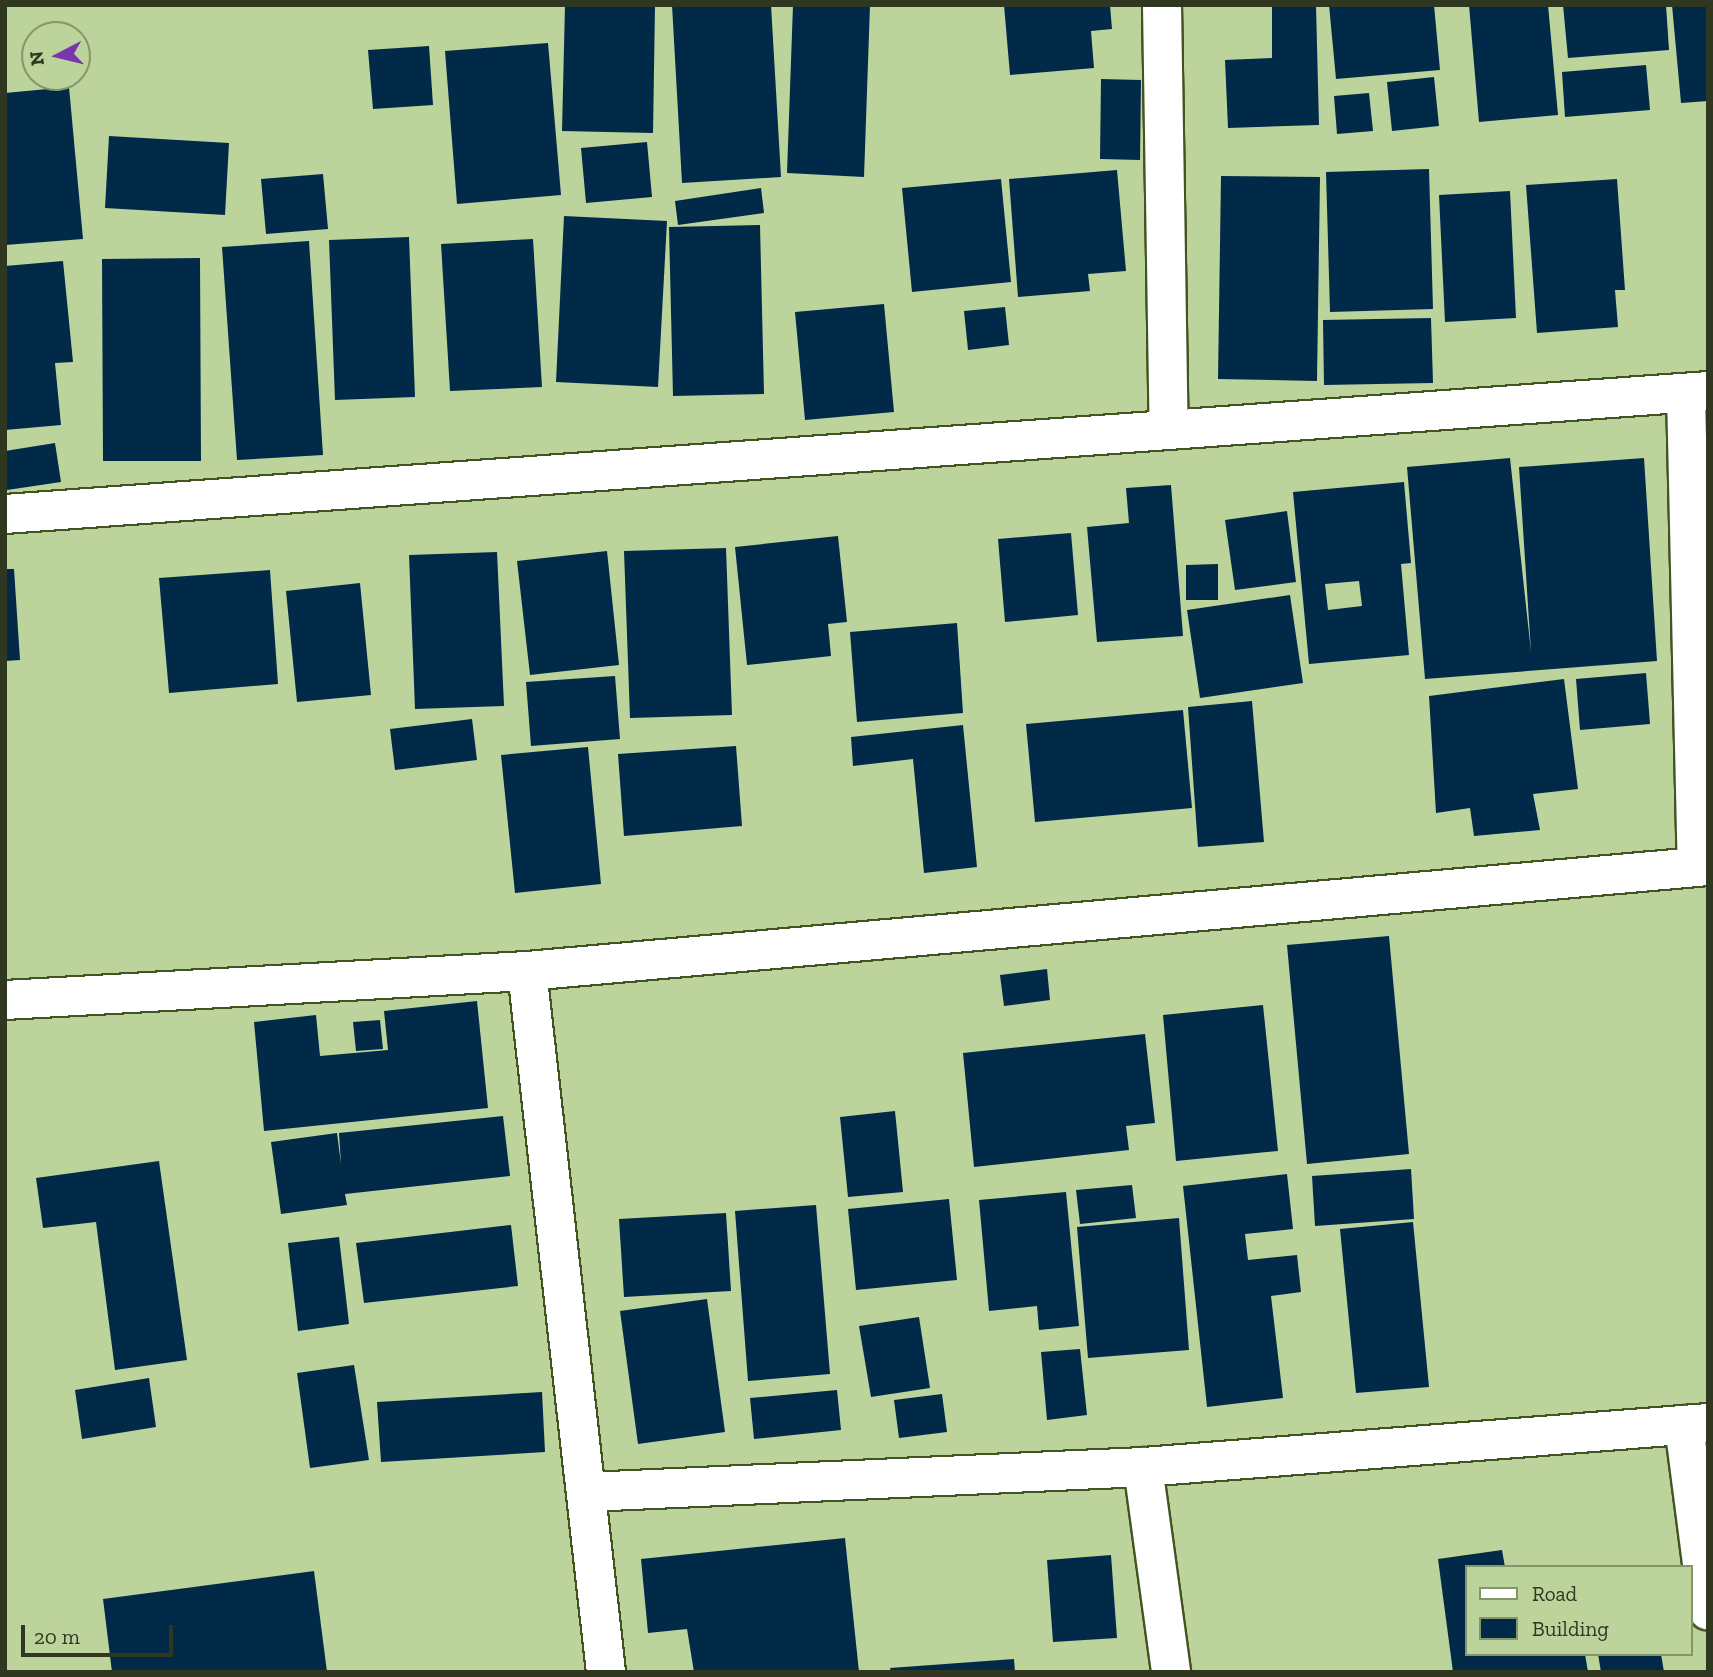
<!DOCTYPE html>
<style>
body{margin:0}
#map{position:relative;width:1713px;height:1677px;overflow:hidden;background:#bdd39c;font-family:"Zilla Slab",serif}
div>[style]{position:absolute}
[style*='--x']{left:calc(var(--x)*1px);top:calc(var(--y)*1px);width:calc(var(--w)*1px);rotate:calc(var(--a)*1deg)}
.building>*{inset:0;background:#002a48}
.roads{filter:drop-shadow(2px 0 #425422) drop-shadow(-2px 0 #425422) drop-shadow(0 2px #425422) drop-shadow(0 -2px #425422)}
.street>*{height:38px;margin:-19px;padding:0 19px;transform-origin:19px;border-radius:19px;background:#fff}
span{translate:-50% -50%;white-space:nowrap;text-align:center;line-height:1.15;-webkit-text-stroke:7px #bdd39c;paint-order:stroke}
.frame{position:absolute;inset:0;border:7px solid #2f3721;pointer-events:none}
.legend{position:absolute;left:1465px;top:1565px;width:228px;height:91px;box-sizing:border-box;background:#bdd39c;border:2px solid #84956b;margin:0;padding:9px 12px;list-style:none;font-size:21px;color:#2f3721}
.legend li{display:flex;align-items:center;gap:14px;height:35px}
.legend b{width:35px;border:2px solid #84956b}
.north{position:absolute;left:21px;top:21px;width:70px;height:70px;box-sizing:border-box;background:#bdd39c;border:2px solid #84956b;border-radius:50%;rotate:263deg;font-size:19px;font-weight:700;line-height:28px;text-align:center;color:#2f3721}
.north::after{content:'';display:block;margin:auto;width:24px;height:32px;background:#7838ad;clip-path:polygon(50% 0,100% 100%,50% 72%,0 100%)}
.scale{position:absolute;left:21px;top:1625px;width:152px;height:32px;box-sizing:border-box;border:4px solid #2f3721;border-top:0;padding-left:9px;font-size:21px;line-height:24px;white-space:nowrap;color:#2f3721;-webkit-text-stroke:5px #bdd39c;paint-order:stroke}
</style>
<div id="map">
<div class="building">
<i style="clip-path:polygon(565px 5px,655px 6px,653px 133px,562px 131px)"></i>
<i style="clip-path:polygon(672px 5px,771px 5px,781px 177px,682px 183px)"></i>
<i style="clip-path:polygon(793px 5px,870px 5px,864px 177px,787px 173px)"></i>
<i style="clip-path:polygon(1004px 5px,1110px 5px,1112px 29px,1091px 31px,1094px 68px,1010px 75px)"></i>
<i style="clip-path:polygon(1272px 5px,1316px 5px,1319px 125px,1228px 128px,1225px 60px,1272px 58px)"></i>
<i style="clip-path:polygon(1329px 5px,1434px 5px,1440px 70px,1336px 79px)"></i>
<i style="clip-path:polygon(1469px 5px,1548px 5px,1558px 115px,1479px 122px)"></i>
<i style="clip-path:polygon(1563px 5px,1666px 5px,1669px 50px,1568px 58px)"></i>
<i style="clip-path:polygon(1672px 5px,1708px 5px,1708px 101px,1681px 103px)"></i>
<i style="clip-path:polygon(548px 43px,561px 195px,457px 204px,445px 51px)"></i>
<i style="clip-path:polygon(429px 46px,433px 105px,373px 109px,368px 50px)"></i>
<i style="clip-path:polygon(1646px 65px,1650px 110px,1565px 117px,1562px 72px)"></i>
<i style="clip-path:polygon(1434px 77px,1439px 126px,1392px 131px,1387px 82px)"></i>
<i style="clip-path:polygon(1101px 79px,1141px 80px,1140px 160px,1100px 159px)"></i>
<i style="clip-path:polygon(69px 87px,83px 239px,5px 245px,5px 93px)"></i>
<i style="clip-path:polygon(1369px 93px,1373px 131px,1337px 134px,1334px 96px)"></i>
<i style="clip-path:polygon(109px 136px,229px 143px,225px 215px,105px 208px)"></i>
<i style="clip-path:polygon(647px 142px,652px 197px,586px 203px,581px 148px)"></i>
<i style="clip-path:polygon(1429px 169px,1433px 309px,1330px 312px,1326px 172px)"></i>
<i style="clip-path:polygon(1117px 170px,1126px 271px,1088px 274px,1090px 291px,1018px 297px,1009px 179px)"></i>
<i style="clip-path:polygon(323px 174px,328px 229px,266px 234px,261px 179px)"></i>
<i style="clip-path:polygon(1221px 176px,1320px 177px,1317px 381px,1218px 379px)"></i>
<i style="clip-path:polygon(1001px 179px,1011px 282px,912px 292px,902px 188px)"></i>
<i style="clip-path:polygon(1617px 179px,1625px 290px,1615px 290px,1618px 327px,1537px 333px,1526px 185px)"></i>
<i style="clip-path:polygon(761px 188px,764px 213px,678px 225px,675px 201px)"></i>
<i style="clip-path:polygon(1510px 191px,1516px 318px,1445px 322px,1439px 195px)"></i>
<i style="clip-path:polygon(564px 216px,667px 221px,658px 387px,556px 382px)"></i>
<i style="clip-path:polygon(760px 225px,764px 394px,673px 396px,669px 227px)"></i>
<i style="clip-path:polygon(409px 237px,415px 397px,335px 400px,329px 240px)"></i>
<i style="clip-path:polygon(533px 239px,542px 387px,450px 391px,441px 244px)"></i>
<i style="clip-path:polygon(309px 241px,323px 455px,237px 460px,222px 247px)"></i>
<i style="clip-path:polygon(200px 258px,201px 461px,103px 461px,102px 259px)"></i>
<i style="clip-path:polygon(63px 261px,73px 362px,55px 363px,61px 425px,5px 430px,5px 266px)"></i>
<i style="clip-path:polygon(884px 304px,894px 412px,805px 420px,795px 312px)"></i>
<i style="clip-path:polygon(1005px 307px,1009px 345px,968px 350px,964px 311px)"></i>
<i style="clip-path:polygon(1431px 318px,1433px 383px,1324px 385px,1323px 320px)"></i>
<i style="clip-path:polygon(55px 443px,61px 482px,7px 490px,5px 451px)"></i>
<i style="clip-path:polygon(1510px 458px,1531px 652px,1519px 467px,1644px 458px,1657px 661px,1425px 679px,1407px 467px)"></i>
<i style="clip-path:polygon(evenodd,1404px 482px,1411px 563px,1401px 564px,1409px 655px,1309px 664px,1293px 492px,1404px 482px,1359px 581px,1362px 606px,1328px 610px,1325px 584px,1359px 581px)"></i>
<i style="clip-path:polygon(1171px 485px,1183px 636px,1097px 642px,1087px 527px,1129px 523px,1126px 488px)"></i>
<i style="clip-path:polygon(1287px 511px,1296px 582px,1235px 590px,1225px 520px)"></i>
<i style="clip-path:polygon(1071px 533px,1078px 615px,1005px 622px,998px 539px)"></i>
<i style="clip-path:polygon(838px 536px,847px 622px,828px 624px,831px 656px,747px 665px,735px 547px)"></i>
<i style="clip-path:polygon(726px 548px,732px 715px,630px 718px,624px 551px)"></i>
<i style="clip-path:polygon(607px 551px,619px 665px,530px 675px,517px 561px)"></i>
<i style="clip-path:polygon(497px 552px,504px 706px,415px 709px,409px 555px)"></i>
<i style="clip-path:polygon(1218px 564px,1218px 600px,1186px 600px,1186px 565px)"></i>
<i style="clip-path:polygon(5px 569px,14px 569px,20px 660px,5px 661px)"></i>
<i style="clip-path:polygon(270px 570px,278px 684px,169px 693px,159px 578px)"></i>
<i style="clip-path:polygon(360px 583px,371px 695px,297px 702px,286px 591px)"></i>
<i style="clip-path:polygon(1290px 595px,1303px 683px,1200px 698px,1187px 610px)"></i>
<i style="clip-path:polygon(957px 623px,963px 713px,857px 722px,850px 632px)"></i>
<i style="clip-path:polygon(1646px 673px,1650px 724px,1580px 730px,1576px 679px)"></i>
<i style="clip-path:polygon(615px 676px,620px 739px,531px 746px,526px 682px)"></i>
<i style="clip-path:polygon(1564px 679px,1578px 789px,1533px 794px,1540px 830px,1474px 836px,1470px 808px,1436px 813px,1429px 696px)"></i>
<i style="clip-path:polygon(1252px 701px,1264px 842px,1198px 847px,1188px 707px)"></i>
<i style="clip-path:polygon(1183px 710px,1192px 808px,1035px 822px,1026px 724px)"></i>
<i style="clip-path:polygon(472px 719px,477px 760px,395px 770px,390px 729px)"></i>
<i style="clip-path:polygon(963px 725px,977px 867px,924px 873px,913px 759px,853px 766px,851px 737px)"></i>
<i style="clip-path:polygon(736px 746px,742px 826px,624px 836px,618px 754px)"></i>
<i style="clip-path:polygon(588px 747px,601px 884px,515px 893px,501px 755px)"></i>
<i style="clip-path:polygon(1389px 936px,1409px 1154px,1307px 1164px,1287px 945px)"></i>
<i style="clip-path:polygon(1047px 969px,1050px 1000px,1004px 1006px,1000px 975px)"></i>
<i style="clip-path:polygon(477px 1001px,488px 1108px,264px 1131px,254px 1022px,316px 1015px,320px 1056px,388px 1050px,384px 1011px)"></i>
<i style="clip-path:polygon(1263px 1005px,1278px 1151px,1176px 1161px,1163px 1015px)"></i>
<i style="clip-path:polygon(380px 1020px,383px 1049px,356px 1051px,353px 1022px)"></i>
<i style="clip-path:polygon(1145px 1034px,1155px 1123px,1126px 1126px,1129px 1150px,974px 1167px,963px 1053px)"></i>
<i style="clip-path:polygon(895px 1111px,903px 1192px,848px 1197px,840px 1117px)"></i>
<i style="clip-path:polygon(503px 1116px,510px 1176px,345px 1194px,347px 1205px,281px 1214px,271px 1142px,337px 1133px,341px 1164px,339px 1133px)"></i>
<i style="clip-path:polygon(159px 1161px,187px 1360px,115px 1370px,96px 1222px,43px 1228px,36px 1178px)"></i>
<i style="clip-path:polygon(1411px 1169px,1414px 1219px,1315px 1226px,1312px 1176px)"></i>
<i style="clip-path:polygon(1287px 1174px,1293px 1229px,1245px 1234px,1248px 1260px,1297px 1255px,1301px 1292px,1271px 1296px,1283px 1398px,1207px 1407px,1183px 1186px)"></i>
<i style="clip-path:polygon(1132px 1185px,1136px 1218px,1080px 1224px,1076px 1190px)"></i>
<i style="clip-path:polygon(1066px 1192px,1079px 1326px,1039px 1330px,1037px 1306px,989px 1311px,979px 1200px)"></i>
<i style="clip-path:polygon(949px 1199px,957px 1280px,856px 1290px,848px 1209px)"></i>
<i style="clip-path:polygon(816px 1205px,830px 1374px,748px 1381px,735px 1211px)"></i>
<i style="clip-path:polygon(726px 1213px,731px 1291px,624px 1297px,619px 1219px)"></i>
<i style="clip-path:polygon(1179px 1218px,1189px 1350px,1088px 1358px,1077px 1227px)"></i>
<i style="clip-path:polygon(1413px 1222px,1429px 1387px,1356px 1393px,1340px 1229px)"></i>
<i style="clip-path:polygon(511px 1225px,518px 1286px,364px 1303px,356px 1243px)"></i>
<i style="clip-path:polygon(339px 1237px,349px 1324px,298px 1331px,288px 1243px)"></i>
<i style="clip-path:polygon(707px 1299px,725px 1432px,638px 1444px,620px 1311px)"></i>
<i style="clip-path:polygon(919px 1317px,930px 1388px,871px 1397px,859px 1326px)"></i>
<i style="clip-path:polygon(1080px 1349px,1087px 1415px,1047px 1420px,1041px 1352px)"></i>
<i style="clip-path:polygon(354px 1365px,369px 1460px,310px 1468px,297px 1373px)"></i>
<i style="clip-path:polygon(149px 1378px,156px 1427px,82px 1439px,75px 1390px)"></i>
<i style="clip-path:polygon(837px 1390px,841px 1430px,754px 1439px,750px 1398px)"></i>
<i style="clip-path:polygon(542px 1392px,545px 1452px,381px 1462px,377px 1402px)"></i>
<i style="clip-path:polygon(942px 1394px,947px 1432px,899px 1438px,894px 1400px)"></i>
<i style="clip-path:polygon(845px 1538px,859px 1672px,694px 1672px,687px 1629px,648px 1633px,641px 1559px)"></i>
<i style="clip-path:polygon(1502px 1550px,1505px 1567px,1466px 1567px,1466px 1654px,1585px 1654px,1588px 1672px,1453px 1672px,1438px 1559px)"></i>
<i style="clip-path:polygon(1111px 1555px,1117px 1638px,1053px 1642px,1047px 1560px)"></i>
<i style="clip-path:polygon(314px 1571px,327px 1672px,112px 1672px,103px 1599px)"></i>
<i style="clip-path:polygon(1598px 1654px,1661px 1654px,1664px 1672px,1601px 1672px)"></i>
<i style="clip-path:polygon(1014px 1659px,1015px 1672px,891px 1672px,890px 1668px)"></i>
</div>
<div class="roads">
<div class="street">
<i style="--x:1162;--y:5;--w:425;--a:89.1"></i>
<i style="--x:1686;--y:393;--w:473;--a:88.7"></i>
<i style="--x:5;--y:514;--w:1707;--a:-4.13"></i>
<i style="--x:527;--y:971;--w:705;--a:83.57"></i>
<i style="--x:5;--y:1000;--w:523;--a:-3.18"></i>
<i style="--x:527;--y:971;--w:1186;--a:-5.08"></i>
<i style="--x:1684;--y:1425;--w:187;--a:82.6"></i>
<i style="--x:1143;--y:1467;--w:207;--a:82.2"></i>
<i style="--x:587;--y:1492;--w:557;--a:-2.57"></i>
<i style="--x:1143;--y:1467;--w:567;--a:-4.45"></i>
</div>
</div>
<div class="frame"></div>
<ul class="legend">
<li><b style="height:9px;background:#fff"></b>Road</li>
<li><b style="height:19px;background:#002a48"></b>Building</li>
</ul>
<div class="north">N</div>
<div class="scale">20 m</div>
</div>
